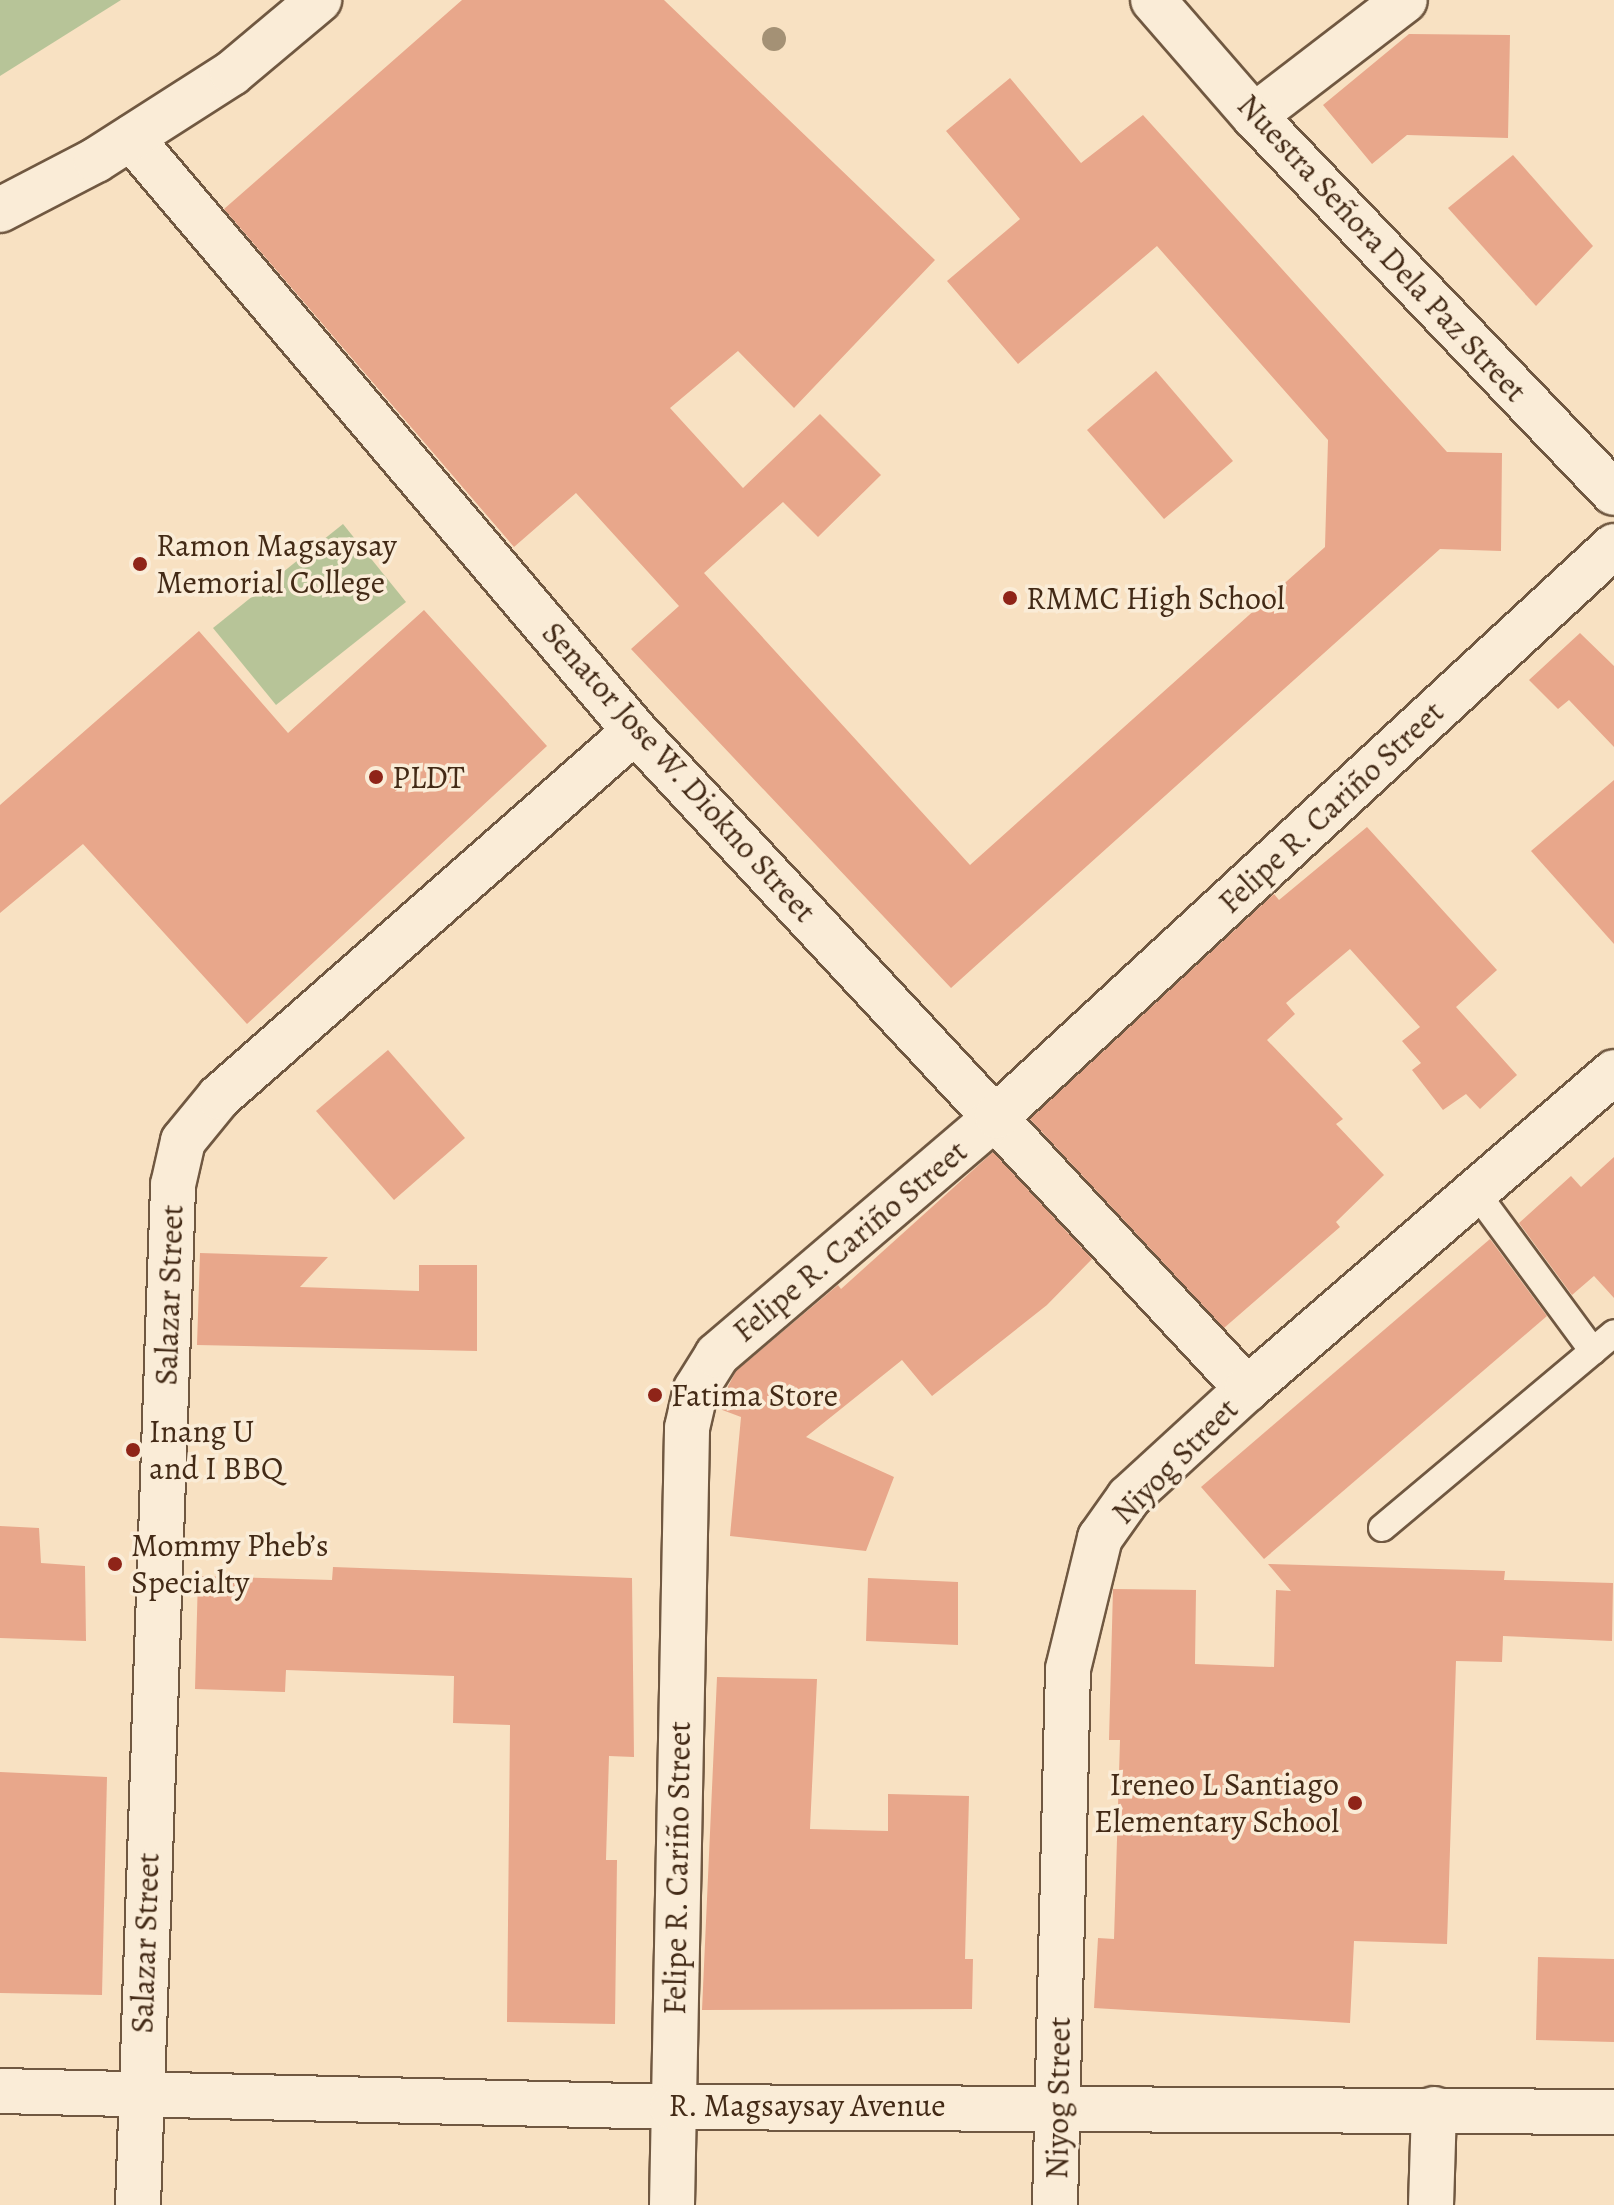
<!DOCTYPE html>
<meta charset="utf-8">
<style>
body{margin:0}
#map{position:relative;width:1614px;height:2205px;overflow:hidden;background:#f8e1c2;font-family:Alegreya,serif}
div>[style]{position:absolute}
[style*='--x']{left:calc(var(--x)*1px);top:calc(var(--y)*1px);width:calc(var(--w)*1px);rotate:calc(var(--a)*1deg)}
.green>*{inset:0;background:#b7c498}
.building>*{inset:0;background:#e8a78b}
.roads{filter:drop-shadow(2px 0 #705841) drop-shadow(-2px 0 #705841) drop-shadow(0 2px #705841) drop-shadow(0 -2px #705841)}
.lane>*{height:26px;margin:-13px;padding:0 13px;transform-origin:13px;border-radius:13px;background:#faecd7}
.street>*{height:44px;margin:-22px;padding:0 22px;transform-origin:22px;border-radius:22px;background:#faecd7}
.secondary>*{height:44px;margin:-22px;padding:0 22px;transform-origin:22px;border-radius:22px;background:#faecd7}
.trees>*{width:24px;height:24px;margin:-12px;border-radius:50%;background:#a49175}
.dots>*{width:22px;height:22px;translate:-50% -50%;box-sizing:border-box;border:4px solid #faecd7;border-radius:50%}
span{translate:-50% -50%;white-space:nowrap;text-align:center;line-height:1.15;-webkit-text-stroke:7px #faecd7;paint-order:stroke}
.street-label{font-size:32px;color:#432a16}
.poi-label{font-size:32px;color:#432a16}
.left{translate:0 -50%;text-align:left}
.right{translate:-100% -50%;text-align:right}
</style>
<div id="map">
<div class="green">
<i style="clip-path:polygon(0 0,121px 0,0 76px)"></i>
<i style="clip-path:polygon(343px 524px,406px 602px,276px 705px,213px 628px)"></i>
</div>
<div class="building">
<i style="clip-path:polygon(462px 0,664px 0,935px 260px,794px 408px,738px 351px,670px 408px,743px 488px,820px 414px,881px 475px,818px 537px,783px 502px,704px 573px,970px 865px,1325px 547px,1328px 440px,1157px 246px,1018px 364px,947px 281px,1020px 219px,946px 131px,1010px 78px,1081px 163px,1143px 115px,1447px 452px,1502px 453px,1501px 551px,1440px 549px,951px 988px,631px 649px,679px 606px,576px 493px,514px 547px,224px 209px)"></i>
<i style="clip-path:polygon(1409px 34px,1510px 35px,1508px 138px,1407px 135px,1372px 164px,1323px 105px)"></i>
<i style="clip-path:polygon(1513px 155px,1593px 246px,1536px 306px,1448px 208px)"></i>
<i style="clip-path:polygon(1156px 371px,1233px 461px,1164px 519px,1087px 430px)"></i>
<i style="clip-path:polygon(424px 610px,547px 746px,247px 1024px,83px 844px,0 913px,0 805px,199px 631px,288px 733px)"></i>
<i style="clip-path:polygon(1580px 633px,1614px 666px,1614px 747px,1569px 700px,1558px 709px,1529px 680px)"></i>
<i style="clip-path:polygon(1614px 780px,1614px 944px,1531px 851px)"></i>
<i style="clip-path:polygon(1367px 827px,1497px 970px,1456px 1007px,1517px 1075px,1480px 1109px,1466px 1094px,1443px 1110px,1412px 1070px,1421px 1063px,1402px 1041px,1420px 1027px,1350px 949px,1286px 1003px,1295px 1014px,1267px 1040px,1343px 1119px,1336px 1124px,1384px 1175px,1336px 1222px,1340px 1227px,1224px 1328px,1030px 1119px,1274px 894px,1279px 900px)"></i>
<i style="clip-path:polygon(388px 1050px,465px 1138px,394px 1200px,316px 1111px)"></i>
<i style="clip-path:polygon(993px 1152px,1092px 1259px,1047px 1305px,932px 1396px,902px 1360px,806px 1437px,894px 1477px,866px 1551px,730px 1536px,741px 1417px,717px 1408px,736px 1371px,838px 1285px,841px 1289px)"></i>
<i style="clip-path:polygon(1614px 1157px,1614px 1298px,1594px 1276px,1572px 1295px,1519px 1223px,1571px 1176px,1581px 1187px)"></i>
<i style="clip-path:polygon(1490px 1239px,1547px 1316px,1264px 1559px,1201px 1487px)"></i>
<i style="clip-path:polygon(200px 1253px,328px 1257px,300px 1287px,419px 1291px,419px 1265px,477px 1265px,477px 1351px,197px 1345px)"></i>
<i style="clip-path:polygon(0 1526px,39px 1528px,41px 1563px,85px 1566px,86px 1641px,0 1638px)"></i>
<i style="clip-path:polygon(1268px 1564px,1505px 1571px,1504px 1580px,1613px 1583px,1612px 1641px,1503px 1636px,1502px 1662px,1456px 1661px,1447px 1944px,1354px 1941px,1350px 2023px,1094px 2008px,1098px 1938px,1114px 1939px,1120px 1740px,1109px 1740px,1113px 1589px,1196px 1590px,1195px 1664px,1274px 1667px,1276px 1590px,1291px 1591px)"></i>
<i style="clip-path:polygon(333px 1567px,632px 1578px,634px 1757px,609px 1756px,606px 1860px,617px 1860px,615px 2024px,507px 2022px,510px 1725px,453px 1723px,454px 1676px,286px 1670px,285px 1692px,195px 1689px,198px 1576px,332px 1580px)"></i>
<i style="clip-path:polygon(868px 1578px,958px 1582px,958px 1645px,866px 1641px)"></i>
<i style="clip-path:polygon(717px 1677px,817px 1679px,810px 1829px,888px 1831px,888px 1794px,969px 1796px,965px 1959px,973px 1959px,972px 2009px,702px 2010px)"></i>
<i style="clip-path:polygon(0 1772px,107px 1777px,102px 1995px,0 1993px)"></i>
<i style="clip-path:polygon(1538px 1957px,1614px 1959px,1614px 2042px,1536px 2040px)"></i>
</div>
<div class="roads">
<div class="lane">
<i style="--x:1475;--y:1191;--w:199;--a:53.6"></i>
<i style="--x:1382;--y:1528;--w:303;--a:-40"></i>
</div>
<div class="street">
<i style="--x:1153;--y:0;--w:154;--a:49"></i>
<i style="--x:1254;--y:116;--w:521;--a:46.32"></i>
<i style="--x:1254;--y:116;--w:190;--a:-37.5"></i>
<i style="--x:131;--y:138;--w:778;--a:49.64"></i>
<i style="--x:635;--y:731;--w:899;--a:47.07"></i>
<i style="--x:138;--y:2205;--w:1021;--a:-88.03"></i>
<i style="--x:173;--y:1185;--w:45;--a:-77.2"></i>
<i style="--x:183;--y:1141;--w:57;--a:-50.7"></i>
<i style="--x:219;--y:1097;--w:554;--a:-41.34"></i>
<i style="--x:672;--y:2205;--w:777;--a:-88.89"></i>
<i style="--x:687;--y:1428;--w:40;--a:-77"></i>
<i style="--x:696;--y:1389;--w:40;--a:-58"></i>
<i style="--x:717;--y:1355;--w:368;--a:-40.5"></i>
<i style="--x:997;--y:1116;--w:840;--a:-42.73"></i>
<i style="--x:1055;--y:2205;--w:536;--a:-88.61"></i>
<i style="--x:1068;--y:1669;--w:135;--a:-76.3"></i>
<i style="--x:1100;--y:1538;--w:50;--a:-54.7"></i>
<i style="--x:1129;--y:1497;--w:160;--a:-42.5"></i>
<i style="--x:1247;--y:1389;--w:485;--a:-40.8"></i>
<i style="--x:1431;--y:2205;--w:96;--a:-88.2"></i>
</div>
<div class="secondary">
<i style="--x:0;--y:210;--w:108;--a:-27.5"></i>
<i style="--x:96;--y:160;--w:161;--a:-32.6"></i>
<i style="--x:232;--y:73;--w:114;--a:-40"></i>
<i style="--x:0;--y:2091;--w:672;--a:1.36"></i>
<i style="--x:672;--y:2107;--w:942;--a:0.3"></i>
</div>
</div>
<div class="trees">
<i style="left:774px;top:39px"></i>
</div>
<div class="dots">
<i style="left:140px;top:564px;background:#8f2418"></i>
<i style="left:1010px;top:598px;background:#8f2418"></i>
<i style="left:376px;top:777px;background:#8f2418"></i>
<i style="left:655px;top:1395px;background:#8f2418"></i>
<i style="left:133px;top:1450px;background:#8f2418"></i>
<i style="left:115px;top:1564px;background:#8f2418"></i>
<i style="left:1355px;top:1803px;background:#8f2418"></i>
</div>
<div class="street-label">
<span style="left:1382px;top:248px;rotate:47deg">Nuestra Señora Dela Paz Street</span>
<span style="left:679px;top:772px;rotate:48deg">Senator Jose W. Diokno Street</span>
<span style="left:1331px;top:807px;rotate:-43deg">Felipe R. Cariño Street</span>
<span style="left:850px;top:1241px;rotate:-40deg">Felipe R. Cariño Street</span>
<span style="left:169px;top:1295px;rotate:-88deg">Salazar Street</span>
<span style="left:1175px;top:1461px;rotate:-45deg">Niyog Street</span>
<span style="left:677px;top:1868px;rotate:-89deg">Felipe R. Cariño Street</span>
<span style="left:145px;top:1943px;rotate:-88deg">Salazar Street</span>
<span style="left:1058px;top:2098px;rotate:-89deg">Niyog Street</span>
<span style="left:807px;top:2105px">R. Magsaysay Avenue</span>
</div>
<div class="poi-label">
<span class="left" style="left:156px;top:564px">Ramon Magsaysay<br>Memorial College</span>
<span class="left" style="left:1026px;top:598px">RMMC High School</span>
<span class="left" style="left:392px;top:777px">PLDT</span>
<span class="left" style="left:671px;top:1395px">Fatima Store</span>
<span class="left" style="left:149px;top:1450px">Inang U<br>and I BBQ</span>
<span class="left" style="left:131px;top:1564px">Mommy Pheb’s<br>Specialty</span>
<span class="right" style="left:1339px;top:1803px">Ireneo L Santiago<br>Elementary School</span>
</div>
</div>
